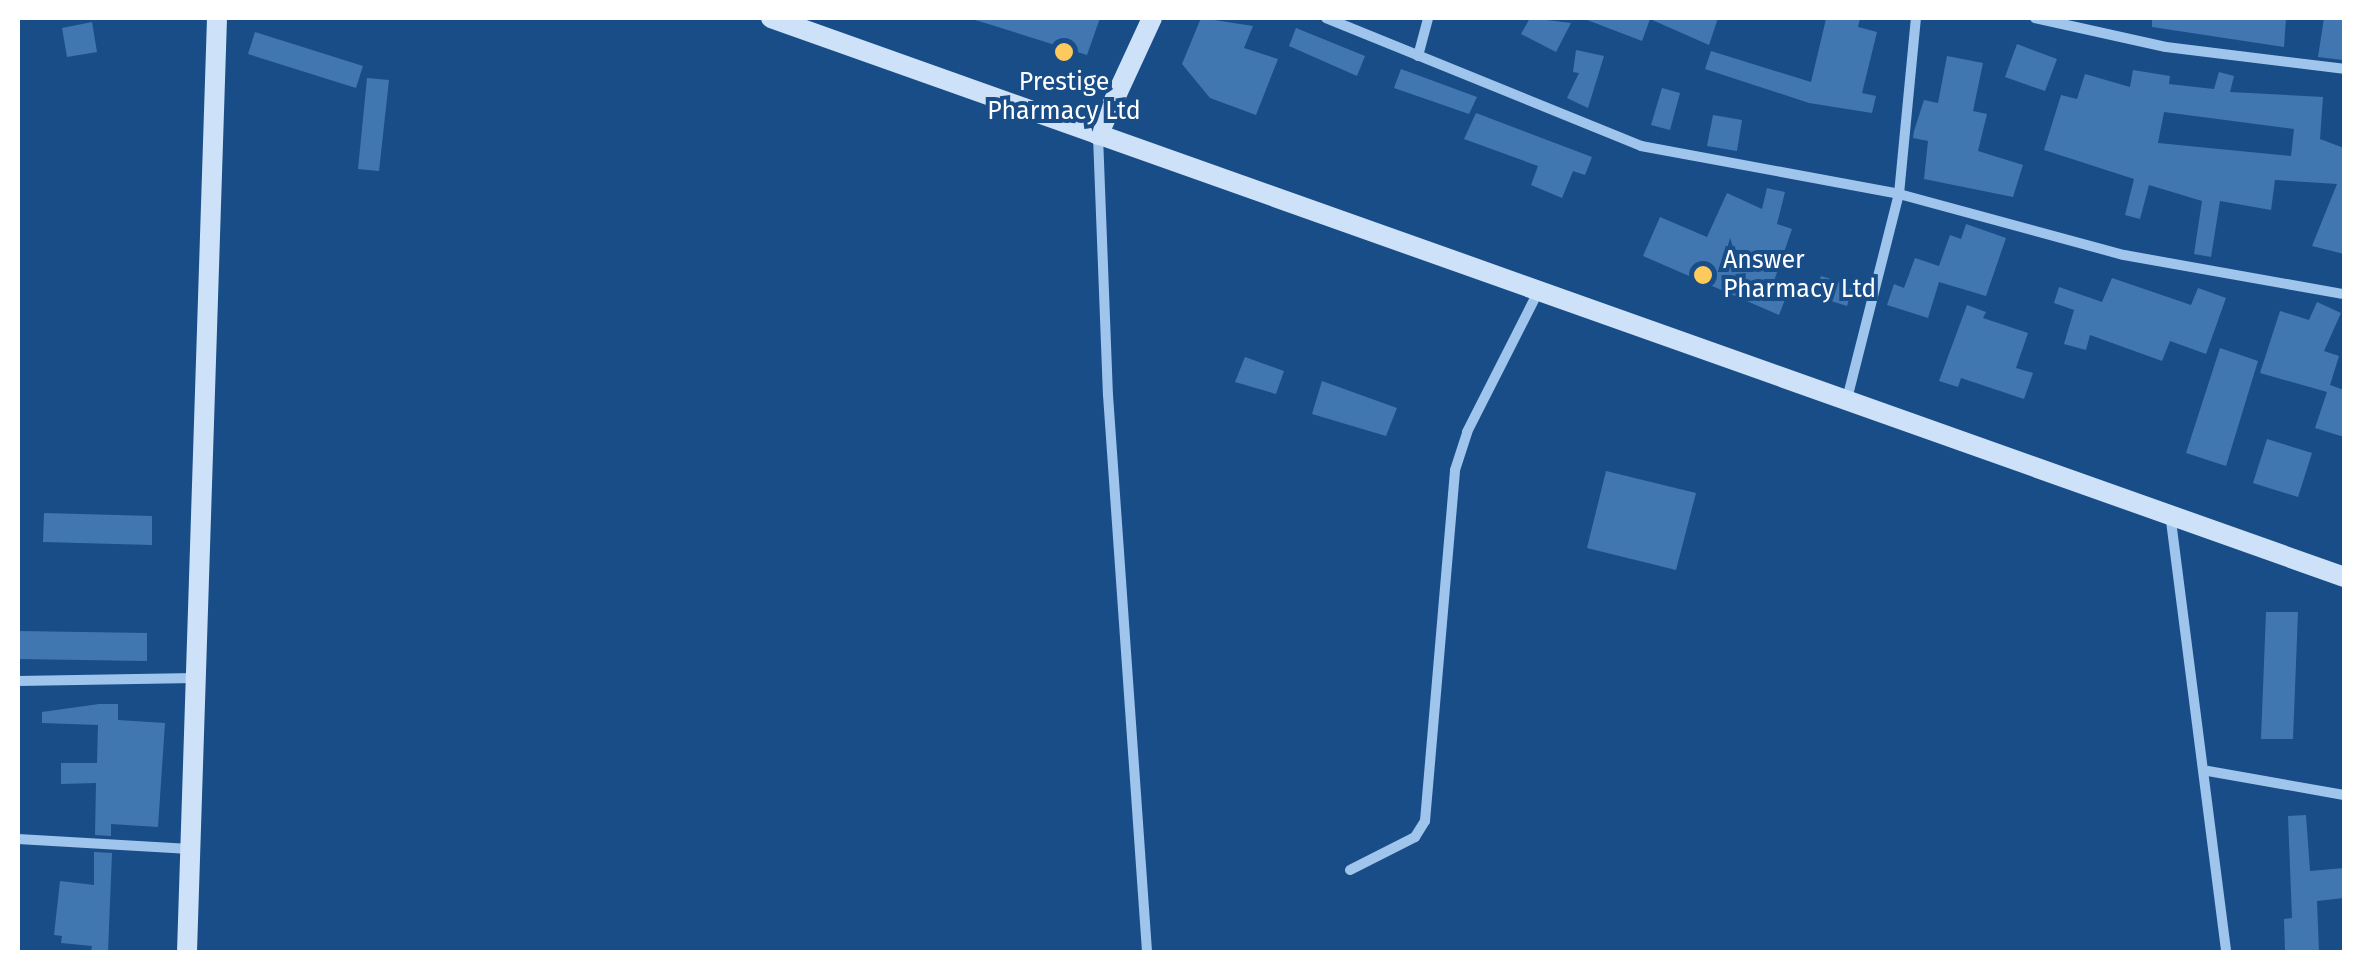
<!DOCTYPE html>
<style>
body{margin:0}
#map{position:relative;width:2362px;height:970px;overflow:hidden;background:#194d87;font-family:"Fira Sans",sans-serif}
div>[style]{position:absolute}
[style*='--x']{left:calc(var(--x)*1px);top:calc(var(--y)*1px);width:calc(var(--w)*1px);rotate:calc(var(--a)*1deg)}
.building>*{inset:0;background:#4177b1}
.street>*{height:10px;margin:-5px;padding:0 5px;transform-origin:5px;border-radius:5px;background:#a0c5ed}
.secondary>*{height:20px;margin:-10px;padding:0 10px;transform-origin:10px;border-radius:10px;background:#cde2f9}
.dots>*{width:28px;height:28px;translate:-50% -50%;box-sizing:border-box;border:5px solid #194d87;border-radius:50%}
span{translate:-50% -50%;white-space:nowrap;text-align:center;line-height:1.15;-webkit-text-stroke:8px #194d87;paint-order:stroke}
.poi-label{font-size:25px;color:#fff}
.left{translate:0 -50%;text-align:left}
.frame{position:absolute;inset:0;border:20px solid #fff;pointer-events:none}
</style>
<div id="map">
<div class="building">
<i style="clip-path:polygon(969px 18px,1100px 18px,1087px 55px)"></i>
<i style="clip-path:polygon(1201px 18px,1253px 26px,1244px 48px,1278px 59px,1256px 115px,1210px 98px,1182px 64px)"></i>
<i style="clip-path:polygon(1530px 18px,1571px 23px,1556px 52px,1521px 34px)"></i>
<i style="clip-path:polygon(1582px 18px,1718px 18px,1709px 45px,1650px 19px,1642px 41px)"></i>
<i style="clip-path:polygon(1837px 18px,1860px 18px,1858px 27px,1877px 32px,1862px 93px,1876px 96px,1872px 113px,1809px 103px,1705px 69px,1711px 51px,1811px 82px,1826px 19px)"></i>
<i style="clip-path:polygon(2152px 18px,2286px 18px,2284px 47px,2152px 27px)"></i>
<i style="clip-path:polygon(2324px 18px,2344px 19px,2343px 60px,2318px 57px)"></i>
<i style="clip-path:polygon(92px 22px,97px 52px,67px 57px,62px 28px)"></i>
<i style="clip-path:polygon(1296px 28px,1365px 56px,1357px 76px,1289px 46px)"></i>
<i style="clip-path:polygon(255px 32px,363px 66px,356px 88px,248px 54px)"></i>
<i style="clip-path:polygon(2017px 44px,2057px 59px,2045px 91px,2005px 77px)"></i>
<i style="clip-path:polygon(1576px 50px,1604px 56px,1588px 108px,1567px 98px,1579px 73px,1573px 72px)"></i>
<i style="clip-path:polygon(1947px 56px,1983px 63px,1973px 111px,1987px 114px,1978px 151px,2023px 165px,2013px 197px,1924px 179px,1928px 141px,1913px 138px,1914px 131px,1924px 100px,1938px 103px)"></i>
<i style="clip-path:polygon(1401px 69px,1477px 97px,1469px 114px,1394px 88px)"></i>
<i style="clip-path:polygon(evenodd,2133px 70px,2170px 76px,2169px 84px,2214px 89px,2219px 72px,2234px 76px,2230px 92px,2323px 97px,2320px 139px,2344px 148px,2344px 254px,2312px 246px,2337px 184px,2275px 180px,2271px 210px,2220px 201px,2211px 257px,2194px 254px,2202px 201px,2149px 185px,2140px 219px,2125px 215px,2134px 179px,2044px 150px,2061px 95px,2077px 99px,2085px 74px,2130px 87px,2133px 70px,2164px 112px,2294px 129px,2291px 156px,2158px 143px,2164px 112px)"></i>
<i style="clip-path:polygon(367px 78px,389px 80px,379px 171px,358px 169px)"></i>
<i style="clip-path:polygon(1662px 88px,1680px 93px,1670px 130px,1651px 125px)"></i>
<i style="clip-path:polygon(1476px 113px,1592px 157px,1585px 175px,1573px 171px,1562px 198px,1531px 185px,1538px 166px,1464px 139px)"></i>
<i style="clip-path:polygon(1713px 115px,1742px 120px,1737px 151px,1707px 146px)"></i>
<i style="clip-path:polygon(1767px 188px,1785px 192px,1777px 224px,1792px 229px,1774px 281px,1790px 287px,1779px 315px,1643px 256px,1660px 217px,1707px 237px,1727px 193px,1762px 209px)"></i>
<i style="clip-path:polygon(1966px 224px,2006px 238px,1986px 296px,1939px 282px,1928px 318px,1887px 305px,1894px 284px,1904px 288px,1915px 258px,1939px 266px,1950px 235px,1961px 239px)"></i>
<i style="clip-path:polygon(1821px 276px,1853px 286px,1847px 306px,1815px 296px)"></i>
<i style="clip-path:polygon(2112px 278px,2191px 305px,2198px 288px,2226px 298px,2206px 354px,2170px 341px,2162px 361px,2090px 335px,2086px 350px,2064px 344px,2074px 310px,2054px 303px,2059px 287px,2102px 302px)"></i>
<i style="clip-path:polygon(2317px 302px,2341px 313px,2324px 351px,2339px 356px,2330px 385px,2344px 390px,2344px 437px,2315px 428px,2327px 392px,2260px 373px,2280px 311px,2309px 320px)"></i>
<i style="clip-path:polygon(1967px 305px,1986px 312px,1983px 318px,2028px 333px,2016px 368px,2033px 373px,2024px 399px,1961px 378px,1958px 387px,1939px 381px)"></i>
<i style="clip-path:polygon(2220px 348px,2258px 361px,2226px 466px,2186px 453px)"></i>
<i style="clip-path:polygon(1245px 357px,1284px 371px,1276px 394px,1235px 382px)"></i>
<i style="clip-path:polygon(1322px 381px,1397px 408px,1386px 436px,1312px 414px)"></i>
<i style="clip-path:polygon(2267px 439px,2312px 453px,2298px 497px,2253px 483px)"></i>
<i style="clip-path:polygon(1606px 471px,1696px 493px,1676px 570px,1587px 548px)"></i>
<i style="clip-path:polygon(44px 513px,152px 516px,152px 545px,43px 542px)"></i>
<i style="clip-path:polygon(2266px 612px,2298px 612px,2293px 739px,2261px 739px)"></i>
<i style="clip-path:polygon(18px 631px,147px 633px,147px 661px,18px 659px)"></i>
<i style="clip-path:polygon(99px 704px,118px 704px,118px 720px,165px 723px,158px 827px,111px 824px,111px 836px,95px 835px,96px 783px,61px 784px,61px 763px,97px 763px,98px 725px,42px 723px,42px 712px)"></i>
<i style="clip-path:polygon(2306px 815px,2310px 871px,2344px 868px,2344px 898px,2317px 901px,2319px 952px,2285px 952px,2284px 919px,2292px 918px,2288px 816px)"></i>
<i style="clip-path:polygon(94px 852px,112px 853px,108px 952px,91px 952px,92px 946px,61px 943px,62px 936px,54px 935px,60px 881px,94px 885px)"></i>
</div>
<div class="street">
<i style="--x:1326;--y:18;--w:340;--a:22.1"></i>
<i style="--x:1641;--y:146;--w:262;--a:10.5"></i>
<i style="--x:1899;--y:194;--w:233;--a:15.2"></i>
<i style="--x:2124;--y:255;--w:223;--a:10.1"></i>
<i style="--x:2035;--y:18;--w:134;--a:12.5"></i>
<i style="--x:2166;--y:47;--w:179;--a:7"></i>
<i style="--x:1418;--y:56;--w:39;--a:-75"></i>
<i style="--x:1098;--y:136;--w:259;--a:87.8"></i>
<i style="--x:1108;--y:395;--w:558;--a:85.99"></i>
<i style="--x:1847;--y:399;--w:211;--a:-75.8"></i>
<i style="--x:1899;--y:194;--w:177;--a:-84.5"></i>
<i style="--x:2170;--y:513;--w:443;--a:82.7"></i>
<i style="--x:18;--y:681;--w:177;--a:-1"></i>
<i style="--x:2208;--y:771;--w:138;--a:10"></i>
<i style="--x:18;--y:839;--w:172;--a:3.3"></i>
<i style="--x:1350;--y:870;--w:73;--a:-26.9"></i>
<i style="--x:1415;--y:837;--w:19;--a:-58"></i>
<i style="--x:1425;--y:821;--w:352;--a:-85.1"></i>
<i style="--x:1455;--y:470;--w:40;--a:-72"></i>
<i style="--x:1467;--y:432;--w:157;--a:-63.1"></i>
</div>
<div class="secondary">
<i style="--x:771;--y:18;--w:1669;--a:19.56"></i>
<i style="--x:1098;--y:135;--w:129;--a:-65.2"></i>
<i style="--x:187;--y:952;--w:934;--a:-88.16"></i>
</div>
<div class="dots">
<i style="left:1064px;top:52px;background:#ffca5c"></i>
<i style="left:1703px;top:275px;background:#ffca5c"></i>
</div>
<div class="poi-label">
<span style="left:1064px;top:97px">Prestige<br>Pharmacy Ltd</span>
<span class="left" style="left:1723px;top:275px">Answer<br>Pharmacy Ltd</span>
</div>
<div class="frame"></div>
</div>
